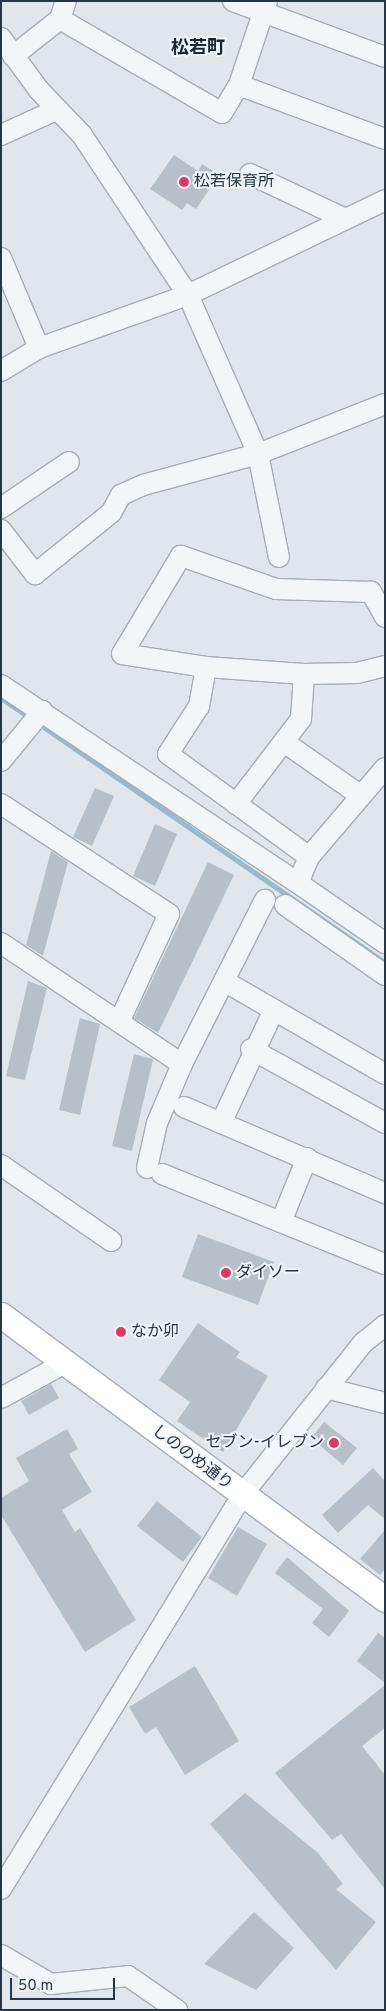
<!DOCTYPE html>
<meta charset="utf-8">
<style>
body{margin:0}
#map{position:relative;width:386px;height:2011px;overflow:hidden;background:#e0e6eb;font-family:Overpass,"Noto Sans JP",sans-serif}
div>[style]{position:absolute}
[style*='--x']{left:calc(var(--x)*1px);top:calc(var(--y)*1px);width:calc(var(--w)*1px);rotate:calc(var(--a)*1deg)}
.stream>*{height:4.5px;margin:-2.25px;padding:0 2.25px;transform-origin:2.25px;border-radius:2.25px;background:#98b9ce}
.building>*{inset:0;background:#b7bfc9}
.roads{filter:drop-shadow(1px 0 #a5adb6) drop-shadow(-1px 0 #a5adb6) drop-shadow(0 1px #a5adb6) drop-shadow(0 -1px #a5adb6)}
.minor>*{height:20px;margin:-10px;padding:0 10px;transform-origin:10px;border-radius:10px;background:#f3f6f8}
.major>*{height:25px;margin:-12.5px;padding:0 12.5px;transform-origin:12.5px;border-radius:12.5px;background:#fff}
.dots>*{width:14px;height:14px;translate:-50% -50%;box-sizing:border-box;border:2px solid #f0f4f8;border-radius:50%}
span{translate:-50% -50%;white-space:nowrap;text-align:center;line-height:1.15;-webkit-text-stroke:4px #f0f4f8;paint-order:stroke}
.poi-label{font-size:16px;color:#273544}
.left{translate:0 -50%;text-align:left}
.right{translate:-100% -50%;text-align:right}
.street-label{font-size:16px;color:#273544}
.neighbourhood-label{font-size:18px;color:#192634;font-weight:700}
.frame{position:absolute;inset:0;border:2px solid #273544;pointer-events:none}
.scale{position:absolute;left:10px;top:1978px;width:105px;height:22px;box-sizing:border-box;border:2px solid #273544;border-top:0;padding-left:6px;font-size:15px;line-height:18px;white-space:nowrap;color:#273544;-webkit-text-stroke:4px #f0f4f8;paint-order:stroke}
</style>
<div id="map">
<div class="stream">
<i style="--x:1;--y:698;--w:34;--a:34"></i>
<i style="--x:38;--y:723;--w:421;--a:34.6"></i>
</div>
<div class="building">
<i style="clip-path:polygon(174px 155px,198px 171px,202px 164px,219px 175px,196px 209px,187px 203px,182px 210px,150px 189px)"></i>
<i style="clip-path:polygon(95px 788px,114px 796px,92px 846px,73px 837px)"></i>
<i style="clip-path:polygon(155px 824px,177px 834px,155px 886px,133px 876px)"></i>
<i style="clip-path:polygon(51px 851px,68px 862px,43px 956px,26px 945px)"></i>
<i style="clip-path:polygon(208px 862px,234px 875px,158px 1033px,134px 1018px)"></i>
<i style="clip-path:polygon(28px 981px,47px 988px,25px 1080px,6px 1076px)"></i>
<i style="clip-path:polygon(80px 1018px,100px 1024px,80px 1115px,59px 1110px)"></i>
<i style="clip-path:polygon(134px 1054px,153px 1059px,132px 1151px,112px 1146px)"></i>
<i style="clip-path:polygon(198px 1234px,274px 1262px,258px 1305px,182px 1277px)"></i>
<i style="clip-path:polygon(198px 1323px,240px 1352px,236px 1357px,268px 1376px,223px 1452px,177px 1421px,190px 1402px,159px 1380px)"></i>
<i style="clip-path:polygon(51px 1384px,59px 1398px,29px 1415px,21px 1401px)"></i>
<i style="clip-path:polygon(324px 1422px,357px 1448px,343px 1465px,311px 1438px)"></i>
<i style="clip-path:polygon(67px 1429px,78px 1449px,69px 1454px,92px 1492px,62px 1510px,75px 1532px,80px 1528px,136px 1620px,85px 1652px,1px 1515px,1px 1498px,29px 1481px,16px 1458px)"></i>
<i style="clip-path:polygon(373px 1468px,385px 1481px,385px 1519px,368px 1505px,338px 1533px,322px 1515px)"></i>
<i style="clip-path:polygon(157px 1501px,202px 1537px,183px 1562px,137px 1526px)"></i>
<i style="clip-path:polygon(238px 1527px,267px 1544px,237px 1596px,208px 1578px)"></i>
<i style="clip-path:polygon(385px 1530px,385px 1569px,380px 1575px,360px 1559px)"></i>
<i style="clip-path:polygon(287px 1557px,349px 1611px,329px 1637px,312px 1623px,323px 1609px,275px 1573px)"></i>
<i style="clip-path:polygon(378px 1633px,385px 1638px,385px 1683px,357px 1661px)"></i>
<i style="clip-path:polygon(195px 1666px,239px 1741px,185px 1775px,156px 1727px,145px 1734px,129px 1707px)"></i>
<i style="clip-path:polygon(385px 1685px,385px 1728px,362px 1746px,385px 1775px,385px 1889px,341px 1834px,332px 1840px,275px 1773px)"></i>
<i style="clip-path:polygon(245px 1793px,318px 1853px,343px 1884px,336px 1889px,376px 1922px,336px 1970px,210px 1824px)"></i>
<i style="clip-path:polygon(254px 1912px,294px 1948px,256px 1990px,204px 1964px)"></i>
</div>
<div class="roads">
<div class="minor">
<i style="--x:233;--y:1;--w:162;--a:20.2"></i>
<i style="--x:60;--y:19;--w:187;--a:30.1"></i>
<i style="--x:222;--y:113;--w:33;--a:-59"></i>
<i style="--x:239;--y:85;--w:89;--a:-71.6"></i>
<i style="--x:1;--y:38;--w:63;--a:54"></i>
<i style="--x:38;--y:89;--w:64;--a:46.3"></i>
<i style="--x:82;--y:135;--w:192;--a:56.5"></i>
<i style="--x:188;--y:295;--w:174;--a:66.2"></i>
<i style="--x:258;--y:454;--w:105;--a:78.5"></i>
<i style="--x:13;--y:56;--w:60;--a:-38.2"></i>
<i style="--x:60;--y:19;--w:19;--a:-72"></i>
<i style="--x:239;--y:85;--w:156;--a:20.3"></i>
<i style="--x:1;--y:135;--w:60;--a:-24.4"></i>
<i style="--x:250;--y:174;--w:105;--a:25.3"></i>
<i style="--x:1;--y:258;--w:98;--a:67.1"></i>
<i style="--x:1;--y:371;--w:44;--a:-31.2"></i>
<i style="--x:39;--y:348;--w:158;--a:-19.6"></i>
<i style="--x:188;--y:295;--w:219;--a:-25.7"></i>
<i style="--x:1;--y:508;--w:82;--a:-34.1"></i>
<i style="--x:1;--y:530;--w:56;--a:52.3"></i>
<i style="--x:35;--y:574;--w:97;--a:-38.8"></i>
<i style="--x:111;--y:513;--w:21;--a:-61"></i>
<i style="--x:121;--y:495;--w:24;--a:-24"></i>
<i style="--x:143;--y:485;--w:119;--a:-15.1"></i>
<i style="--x:258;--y:454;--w:136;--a:-21.5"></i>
<i style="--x:385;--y:617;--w:29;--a:-119"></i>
<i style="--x:371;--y:592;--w:95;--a:-178.2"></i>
<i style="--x:276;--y:589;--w:101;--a:-160.8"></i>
<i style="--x:181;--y:556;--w:114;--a:121"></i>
<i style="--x:122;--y:654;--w:85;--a:8.8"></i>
<i style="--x:206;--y:667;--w:98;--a:4.1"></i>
<i style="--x:304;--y:674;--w:53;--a:-1.1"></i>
<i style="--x:357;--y:673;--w:29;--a:-14"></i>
<i style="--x:206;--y:667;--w:40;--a:100"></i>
<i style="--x:199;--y:706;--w:57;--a:122.9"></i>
<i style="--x:168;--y:754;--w:175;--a:36.1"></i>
<i style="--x:1;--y:685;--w:357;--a:33.7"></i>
<i style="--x:284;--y:742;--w:93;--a:34.9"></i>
<i style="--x:1;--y:761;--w:65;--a:-50.6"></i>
<i style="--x:385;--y:768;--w:117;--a:130.5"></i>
<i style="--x:309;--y:857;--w:28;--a:113"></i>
<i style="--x:298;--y:883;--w:106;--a:34.6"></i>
<i style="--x:1;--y:804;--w:201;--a:33.2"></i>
<i style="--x:169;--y:914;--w:119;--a:114.8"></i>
<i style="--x:236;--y:804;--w:107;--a:-52.6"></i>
<i style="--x:301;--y:719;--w:45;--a:-86.2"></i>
<i style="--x:285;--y:905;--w:122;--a:35"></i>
<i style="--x:1;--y:943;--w:218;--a:33.8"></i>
<i style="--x:224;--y:981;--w:186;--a:30"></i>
<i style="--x:251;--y:1049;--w:153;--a:28.9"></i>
<i style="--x:184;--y:1107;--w:219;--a:23.2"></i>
<i style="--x:221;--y:1123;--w:125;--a:-64.9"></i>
<i style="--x:1;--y:1165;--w:134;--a:34.6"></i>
<i style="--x:147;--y:1168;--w:46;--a:-77.5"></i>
<i style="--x:157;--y:1123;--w:64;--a:-67"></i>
<i style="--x:182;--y:1064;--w:184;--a:-63.2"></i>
<i style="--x:162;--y:1174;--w:240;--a:22"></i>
<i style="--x:281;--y:1222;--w:69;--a:-67.9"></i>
<i style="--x:326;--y:1388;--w:61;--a:14.3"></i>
<i style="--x:1;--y:1398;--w:73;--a:-28.7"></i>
<i style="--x:1;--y:1889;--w:462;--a:-58.5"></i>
<i style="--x:242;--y:1495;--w:194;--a:-51.5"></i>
<i style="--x:363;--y:1343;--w:28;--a:-39"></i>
<i style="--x:1;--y:1955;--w:58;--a:30.1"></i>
<i style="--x:51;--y:1984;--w:77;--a:-5.9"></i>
<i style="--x:128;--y:1976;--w:60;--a:34.8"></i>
</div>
<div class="major">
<i style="--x:1;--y:1315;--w:478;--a:36.5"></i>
</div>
</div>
<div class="dots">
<i style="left:184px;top:182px;background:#dc3966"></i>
<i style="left:226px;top:1273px;background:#dc3966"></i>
<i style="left:121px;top:1332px;background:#dc3966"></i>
<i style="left:334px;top:1443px;background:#dc3966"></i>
</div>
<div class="poi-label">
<span class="left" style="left:194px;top:182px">松若保育所</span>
<span class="left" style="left:236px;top:1273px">ダイソー</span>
<span class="left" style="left:131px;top:1332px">なか卯</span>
<span class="right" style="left:324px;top:1443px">セブン-イレブン</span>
</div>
<div class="street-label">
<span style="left:192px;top:1458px;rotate:37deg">しののめ通り</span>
</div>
<div class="neighbourhood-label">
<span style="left:198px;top:49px">松若町</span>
</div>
<div class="frame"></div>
<div class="scale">50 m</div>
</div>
